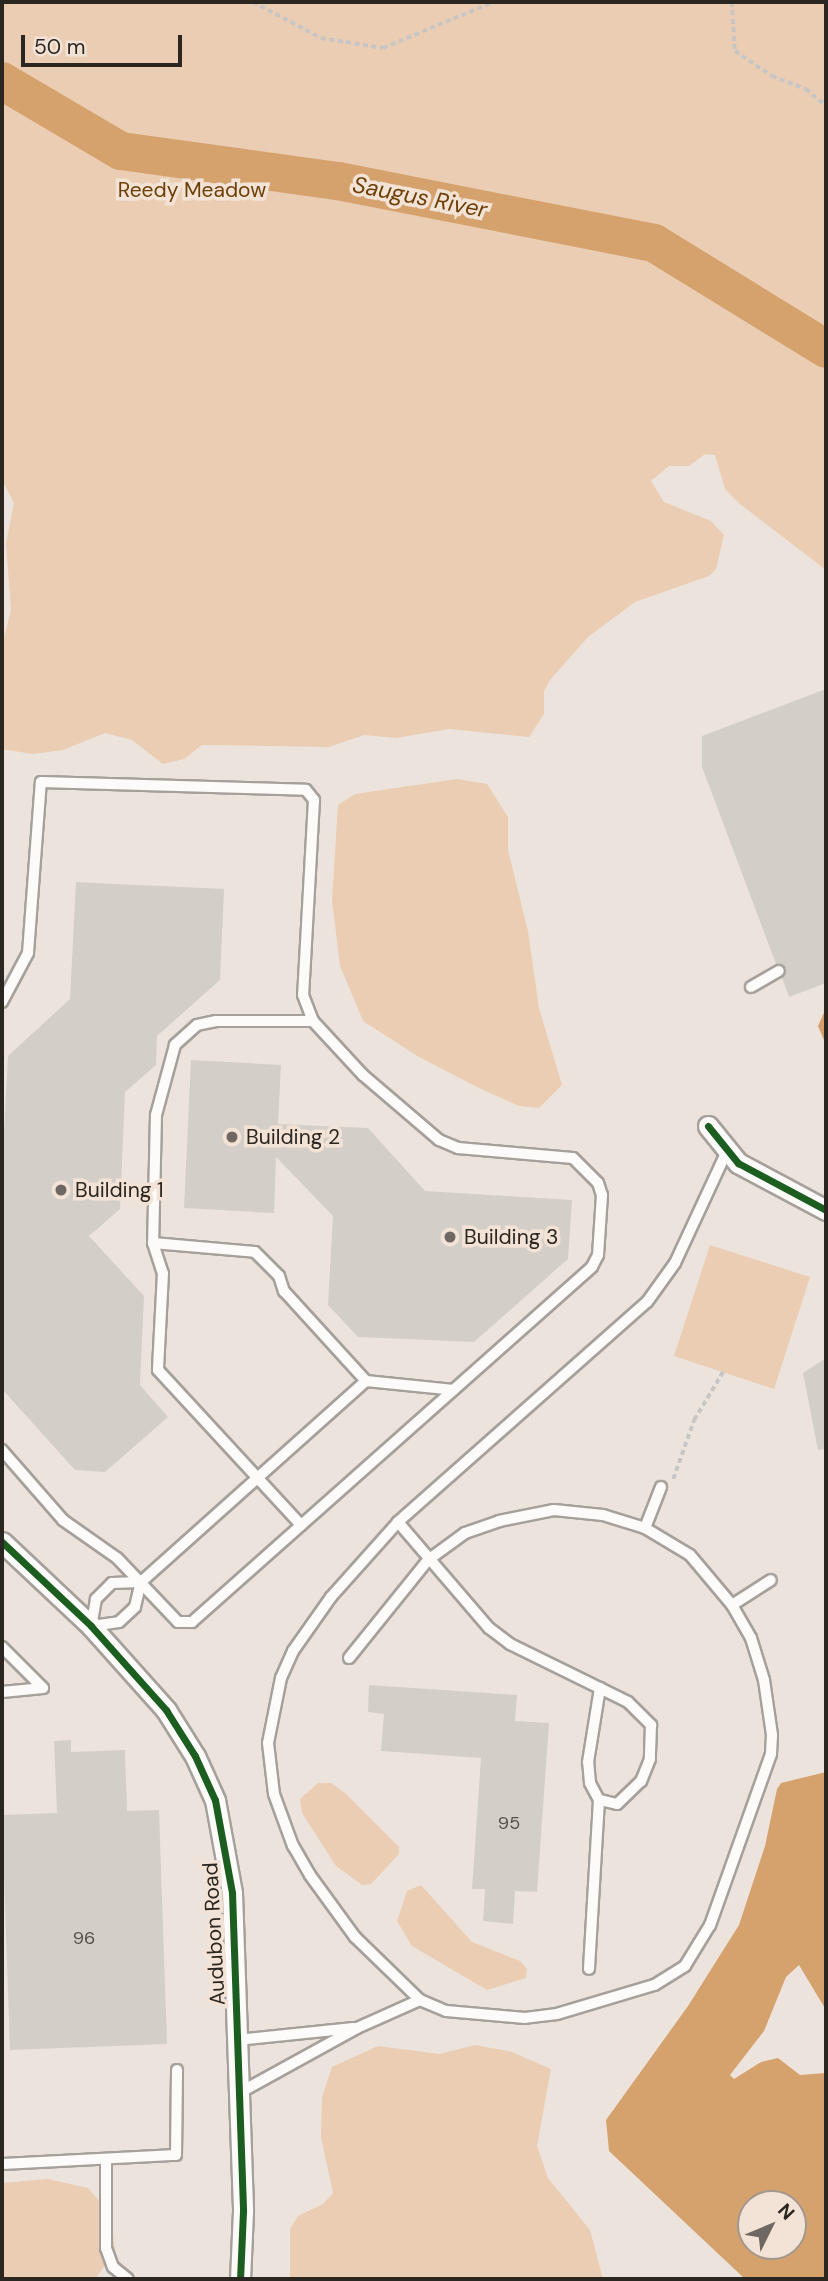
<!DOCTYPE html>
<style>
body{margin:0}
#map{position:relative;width:828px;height:2281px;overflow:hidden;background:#ece4dc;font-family:"DM Sans",sans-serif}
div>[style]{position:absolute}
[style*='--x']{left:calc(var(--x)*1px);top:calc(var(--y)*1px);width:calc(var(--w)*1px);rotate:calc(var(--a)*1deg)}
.green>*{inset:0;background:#eacdb3}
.water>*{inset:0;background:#d5a26e}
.river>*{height:38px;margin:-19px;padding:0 19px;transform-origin:19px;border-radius:19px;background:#d5a26e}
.building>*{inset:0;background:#d4cec8}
.path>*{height:3.5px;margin-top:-1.75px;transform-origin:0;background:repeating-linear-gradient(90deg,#c8c6c4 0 5px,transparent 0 8.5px)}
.roads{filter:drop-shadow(2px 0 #a6a09b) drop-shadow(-2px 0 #a6a09b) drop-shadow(0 2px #a6a09b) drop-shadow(0 -2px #a6a09b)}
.lane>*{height:10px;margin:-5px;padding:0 5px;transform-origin:5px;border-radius:5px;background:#fcfbfa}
.street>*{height:19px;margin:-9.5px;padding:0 9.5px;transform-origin:9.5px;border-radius:9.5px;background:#fcfbfa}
.cycleway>*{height:7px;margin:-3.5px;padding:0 3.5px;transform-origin:3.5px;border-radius:3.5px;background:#1b5e20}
.dots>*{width:19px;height:19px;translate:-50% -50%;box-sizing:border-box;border:4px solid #f2e3d6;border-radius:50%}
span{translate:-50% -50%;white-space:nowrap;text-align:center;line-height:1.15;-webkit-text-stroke:7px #f2e3d6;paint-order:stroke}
.number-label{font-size:18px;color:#56504b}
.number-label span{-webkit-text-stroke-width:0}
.park-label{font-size:21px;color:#6d3f06}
.poi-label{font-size:21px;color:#2c2621}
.left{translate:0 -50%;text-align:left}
.street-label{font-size:21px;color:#2c2621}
.water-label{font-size:23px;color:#6d3f07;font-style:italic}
.frame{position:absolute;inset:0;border:4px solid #2c2621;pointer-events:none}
.north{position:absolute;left:737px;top:2190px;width:70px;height:70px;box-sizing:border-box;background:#f2e3d6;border:2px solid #a3978e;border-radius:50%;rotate:47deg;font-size:19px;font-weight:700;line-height:28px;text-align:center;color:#2c2621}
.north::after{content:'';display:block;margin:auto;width:24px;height:32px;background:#6f6862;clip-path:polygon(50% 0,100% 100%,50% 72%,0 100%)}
.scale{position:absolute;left:21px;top:35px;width:161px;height:32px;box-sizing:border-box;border:4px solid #2c2621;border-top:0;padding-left:9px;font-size:21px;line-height:24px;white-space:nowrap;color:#2c2621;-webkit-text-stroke:5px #f2e3d6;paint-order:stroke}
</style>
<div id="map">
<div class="green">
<i style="clip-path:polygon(2px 2px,826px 2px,826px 570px,740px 504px,725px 489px,715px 455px,705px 454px,689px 466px,669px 466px,651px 481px,664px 502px,711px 521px,724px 535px,716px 569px,709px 576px,635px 602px,588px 637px,550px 680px,544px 691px,544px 714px,529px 737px,449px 729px,396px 738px,364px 735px,329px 747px,202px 745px,184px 759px,163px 764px,132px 740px,105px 733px,63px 750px,32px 754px,2px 749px,2px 646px,11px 610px,6px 543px,14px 503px,2px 480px)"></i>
<i style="clip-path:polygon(457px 779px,487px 784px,508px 817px,508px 850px,528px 931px,539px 1008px,562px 1085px,539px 1108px,519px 1106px,479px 1088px,419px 1057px,363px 1021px,340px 966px,332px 900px,338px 805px,355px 794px)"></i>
<i style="clip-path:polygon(710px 1245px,810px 1277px,774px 1389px,674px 1356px)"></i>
<i style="clip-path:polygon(318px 1783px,331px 1783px,345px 1793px,399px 1847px,399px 1854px,371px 1884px,362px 1885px,336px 1866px,302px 1813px,300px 1799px)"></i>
<i style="clip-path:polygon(421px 1885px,472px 1942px,520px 1961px,527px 1969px,526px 1978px,487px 1990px,412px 1946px,397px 1921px,407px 1891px)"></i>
<i style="clip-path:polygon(475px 2045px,512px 2052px,551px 2069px,537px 2146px,548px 2178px,590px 2230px,603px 2279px,290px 2279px,290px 2229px,298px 2216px,323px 2204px,333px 2193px,321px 2137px,322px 2097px,332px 2067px,378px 2046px,439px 2054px)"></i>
<i style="clip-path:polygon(48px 2179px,88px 2188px,111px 2214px,115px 2252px,95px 2279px,2px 2279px,2px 2183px)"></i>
</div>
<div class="water">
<i style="clip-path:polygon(826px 1008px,826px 1045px,818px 1026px)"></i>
<i style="clip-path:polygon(evenodd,826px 1772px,826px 2010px,799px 1965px,786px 1977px,764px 2031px,730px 2075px,734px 2079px,761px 2062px,778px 2058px,800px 2075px,826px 2073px,826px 2279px,745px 2279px,609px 2151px,606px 2120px,688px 2006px,739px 1925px,765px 1846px,777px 1789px,781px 1783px,826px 1772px,751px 2204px,793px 2204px,793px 2246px,751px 2246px,751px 2204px)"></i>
</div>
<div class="river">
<i style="--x:2;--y:81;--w:138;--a:30.5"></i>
<i style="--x:121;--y:151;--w:219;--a:7.9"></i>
<i style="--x:338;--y:181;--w:322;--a:11.1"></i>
<i style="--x:654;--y:243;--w:202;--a:31.6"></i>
</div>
<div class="building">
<i style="clip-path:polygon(826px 689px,826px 983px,789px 997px,782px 978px,786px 968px,776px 964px,702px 767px,702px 736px)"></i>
<i style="clip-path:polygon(76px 882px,224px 889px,220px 980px,157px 1036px,156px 1065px,125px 1092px,120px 1209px,89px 1236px,144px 1296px,140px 1385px,168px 1417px,105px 1472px,75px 1470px,2px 1389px,2px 1171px,8px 1056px,70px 999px)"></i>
<i style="clip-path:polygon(191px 1060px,281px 1065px,278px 1124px,368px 1128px,425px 1191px,572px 1200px,568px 1259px,474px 1342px,358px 1337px,328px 1305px,333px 1216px,276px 1157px,274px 1213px,184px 1208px)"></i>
<i style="clip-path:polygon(826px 1358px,826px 1449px,818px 1450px,803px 1373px)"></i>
<i style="clip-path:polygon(369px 1685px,517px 1695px,515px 1721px,549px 1723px,537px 1892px,515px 1891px,513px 1924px,483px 1921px,485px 1889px,472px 1889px,481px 1758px,381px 1751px,384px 1714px,368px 1712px)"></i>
<i style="clip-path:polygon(71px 1740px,71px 1752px,125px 1750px,127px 1811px,159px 1810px,167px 2044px,10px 2050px,2px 1815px,57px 1813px,54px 1741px)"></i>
</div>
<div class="path">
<i style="--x:253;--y:2;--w:77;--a:27.9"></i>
<i style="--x:321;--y:38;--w:63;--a:9.2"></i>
<i style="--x:383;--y:48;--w:119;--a:-22.7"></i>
<i style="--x:732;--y:2;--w:49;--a:86.5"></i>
<i style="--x:735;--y:51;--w:45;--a:34"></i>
<i style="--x:772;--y:76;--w:36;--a:21"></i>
<i style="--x:806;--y:89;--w:26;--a:40"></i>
<i style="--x:673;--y:1479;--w:63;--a:-70.4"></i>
<i style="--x:694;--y:1420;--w:56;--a:-58.9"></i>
</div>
<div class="roads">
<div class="lane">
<i style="--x:751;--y:987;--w:32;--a:-30"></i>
<i style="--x:2;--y:1002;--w:55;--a:-62"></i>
<i style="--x:28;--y:953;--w:171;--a:-85.7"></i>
<i style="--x:41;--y:782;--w:265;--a:1.7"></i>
<i style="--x:306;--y:790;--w:13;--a:51"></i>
<i style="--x:314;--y:800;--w:195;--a:93.2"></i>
<i style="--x:303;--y:995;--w:28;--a:69"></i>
<i style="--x:313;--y:1021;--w:74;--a:47.2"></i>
<i style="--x:363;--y:1075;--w:100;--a:40.5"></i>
<i style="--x:439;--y:1140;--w:21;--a:23"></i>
<i style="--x:458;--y:1148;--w:115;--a:5"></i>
<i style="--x:573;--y:1158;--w:35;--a:45"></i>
<i style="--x:598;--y:1183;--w:13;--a:72"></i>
<i style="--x:602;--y:1195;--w:60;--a:93.8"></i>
<i style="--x:598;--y:1255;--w:13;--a:117"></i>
<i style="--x:592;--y:1267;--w:535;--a:138.41"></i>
<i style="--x:192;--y:1622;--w:14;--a:180"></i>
<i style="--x:178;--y:1622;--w:88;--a:-133.6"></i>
<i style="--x:117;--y:1558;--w:66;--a:-144.9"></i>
<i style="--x:63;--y:1520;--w:93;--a:-131.1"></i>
<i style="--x:313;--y:1021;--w:97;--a:180"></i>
<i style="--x:216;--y:1021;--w:19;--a:168"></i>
<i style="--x:197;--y:1025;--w:30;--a:138"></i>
<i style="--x:175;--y:1045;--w:73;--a:105.2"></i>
<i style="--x:156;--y:1115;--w:128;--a:91.3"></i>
<i style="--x:153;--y:1243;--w:102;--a:5"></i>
<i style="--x:255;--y:1252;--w:34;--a:45"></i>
<i style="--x:279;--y:1276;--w:16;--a:72"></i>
<i style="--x:284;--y:1291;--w:122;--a:47.7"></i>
<i style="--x:366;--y:1381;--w:88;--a:5.8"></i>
<i style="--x:153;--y:1243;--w:32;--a:72"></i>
<i style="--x:163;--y:1273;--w:97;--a:93"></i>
<i style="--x:158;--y:1370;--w:211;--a:47.3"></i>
<i style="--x:398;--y:1522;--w:140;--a:49.4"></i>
<i style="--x:489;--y:1628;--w:26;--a:37"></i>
<i style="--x:510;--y:1644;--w:131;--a:26.2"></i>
<i style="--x:628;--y:1702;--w:33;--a:45"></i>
<i style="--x:651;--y:1725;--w:34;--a:92"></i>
<i style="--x:650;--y:1759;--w:24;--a:112"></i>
<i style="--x:641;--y:1781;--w:33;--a:136"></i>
<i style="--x:617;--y:1804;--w:18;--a:-167"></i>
<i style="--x:599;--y:1800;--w:169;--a:93.4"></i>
<i style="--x:645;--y:1528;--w:44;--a:-68.7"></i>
<i style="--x:141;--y:1582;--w:29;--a:178"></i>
<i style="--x:112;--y:1583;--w:23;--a:135"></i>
<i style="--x:96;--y:1599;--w:27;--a:100"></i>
<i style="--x:91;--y:1626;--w:28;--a:-8"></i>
<i style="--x:119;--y:1622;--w:22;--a:-43"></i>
<i style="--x:135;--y:1607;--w:26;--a:-77"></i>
<i style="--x:141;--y:1582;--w:302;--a:-41.8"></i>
<i style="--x:732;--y:1605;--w:46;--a:-32.7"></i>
<i style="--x:2;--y:1647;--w:58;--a:45"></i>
<i style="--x:43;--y:1688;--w:41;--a:174.4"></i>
<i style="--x:349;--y:1658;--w:126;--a:-51.1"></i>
<i style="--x:428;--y:1560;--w:46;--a:-36.1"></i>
<i style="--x:465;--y:1533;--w:36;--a:-19"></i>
<i style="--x:499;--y:1521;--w:56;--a:-11.3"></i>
<i style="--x:554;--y:1510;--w:49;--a:5.8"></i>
<i style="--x:603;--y:1515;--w:44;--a:17.2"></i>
<i style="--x:645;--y:1528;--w:52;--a:31"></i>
<i style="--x:690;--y:1555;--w:65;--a:50"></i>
<i style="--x:732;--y:1605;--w:38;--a:60"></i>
<i style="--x:751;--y:1638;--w:44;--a:72.8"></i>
<i style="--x:764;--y:1680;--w:56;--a:81.7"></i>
<i style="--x:772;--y:1735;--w:19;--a:93"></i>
<i style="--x:771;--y:1754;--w:182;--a:109.6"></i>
<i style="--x:710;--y:1925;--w:48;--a:121.4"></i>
<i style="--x:685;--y:1966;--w:36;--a:148"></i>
<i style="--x:654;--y:1985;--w:101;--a:163.4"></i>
<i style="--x:557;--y:2014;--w:32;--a:173"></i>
<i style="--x:525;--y:2018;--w:79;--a:-174.9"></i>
<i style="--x:446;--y:2011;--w:28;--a:-157"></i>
<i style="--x:420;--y:2000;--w:91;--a:-135.9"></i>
<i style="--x:355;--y:1937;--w:77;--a:-126"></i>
<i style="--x:310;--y:1875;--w:34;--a:-120"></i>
<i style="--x:293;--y:1846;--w:55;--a:-110.1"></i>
<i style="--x:274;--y:1794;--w:51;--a:-96.7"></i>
<i style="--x:268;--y:1743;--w:66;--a:-78.7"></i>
<i style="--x:281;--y:1678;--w:30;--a:-66"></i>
<i style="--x:293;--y:1651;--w:66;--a:-54.9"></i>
<i style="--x:331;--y:1597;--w:101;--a:-48.2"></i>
<i style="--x:398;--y:1522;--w:332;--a:-41.5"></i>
<i style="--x:647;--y:1302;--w:48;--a:-54.3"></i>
<i style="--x:675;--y:1263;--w:121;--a:-65.1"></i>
<i style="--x:599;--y:1800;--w:19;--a:-118"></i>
<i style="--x:590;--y:1783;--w:21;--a:-95"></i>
<i style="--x:588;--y:1762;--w:75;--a:-80.8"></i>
<i style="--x:237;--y:2040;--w:117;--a:-5.9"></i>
<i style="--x:239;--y:2093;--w:135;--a:-28.8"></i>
<i style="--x:357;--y:2028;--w:69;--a:-24"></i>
<i style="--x:106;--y:2159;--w:89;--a:90"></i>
<i style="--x:106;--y:2248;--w:20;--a:70"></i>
<i style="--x:113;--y:2267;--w:19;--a:39"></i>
<i style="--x:2;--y:2164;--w:174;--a:-3"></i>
<i style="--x:176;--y:2155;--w:85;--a:-89.3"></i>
</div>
<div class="street">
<i style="--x:708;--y:1126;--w:48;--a:51"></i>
<i style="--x:738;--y:1163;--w:100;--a:28.1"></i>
<i style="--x:2;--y:1542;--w:122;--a:43.3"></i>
<i style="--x:91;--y:1626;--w:113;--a:48.2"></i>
<i style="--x:166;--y:1710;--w:54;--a:57.8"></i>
<i style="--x:195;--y:1756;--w:48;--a:65.6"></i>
<i style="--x:215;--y:1800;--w:95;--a:79.6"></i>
<i style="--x:232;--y:1893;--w:318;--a:88"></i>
<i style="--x:243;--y:2211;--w:68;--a:92.5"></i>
</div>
</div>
<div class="cycleway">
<i style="--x:708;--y:1126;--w:48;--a:51"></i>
<i style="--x:738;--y:1163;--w:100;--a:28.1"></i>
<i style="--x:2;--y:1542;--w:122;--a:43.3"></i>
<i style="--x:91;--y:1626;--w:113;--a:48.2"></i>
<i style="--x:166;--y:1710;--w:54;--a:57.8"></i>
<i style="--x:195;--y:1756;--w:48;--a:65.6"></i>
<i style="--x:215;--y:1800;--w:95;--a:79.6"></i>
<i style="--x:232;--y:1893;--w:318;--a:88"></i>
<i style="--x:243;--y:2211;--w:68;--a:92.5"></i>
</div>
<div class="dots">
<i style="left:232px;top:1137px;background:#6f6862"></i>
<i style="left:61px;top:1190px;background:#6f6862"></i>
<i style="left:450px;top:1237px;background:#6f6862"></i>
</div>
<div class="number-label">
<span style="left:509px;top:1823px">95</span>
<span style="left:84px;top:1938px">96</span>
</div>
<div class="park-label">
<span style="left:192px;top:190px">Reedy Meadow</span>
</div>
<div class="poi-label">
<span class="left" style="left:246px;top:1137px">Building 2</span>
<span class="left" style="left:75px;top:1190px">Building 1</span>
<span class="left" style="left:464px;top:1237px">Building 3</span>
</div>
<div class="street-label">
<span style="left:214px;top:1934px;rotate:-93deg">Audubon Road</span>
</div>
<div class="water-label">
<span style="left:420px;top:197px;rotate:11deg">Saugus River</span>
</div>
<div class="frame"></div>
<div class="north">N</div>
<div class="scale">50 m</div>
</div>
